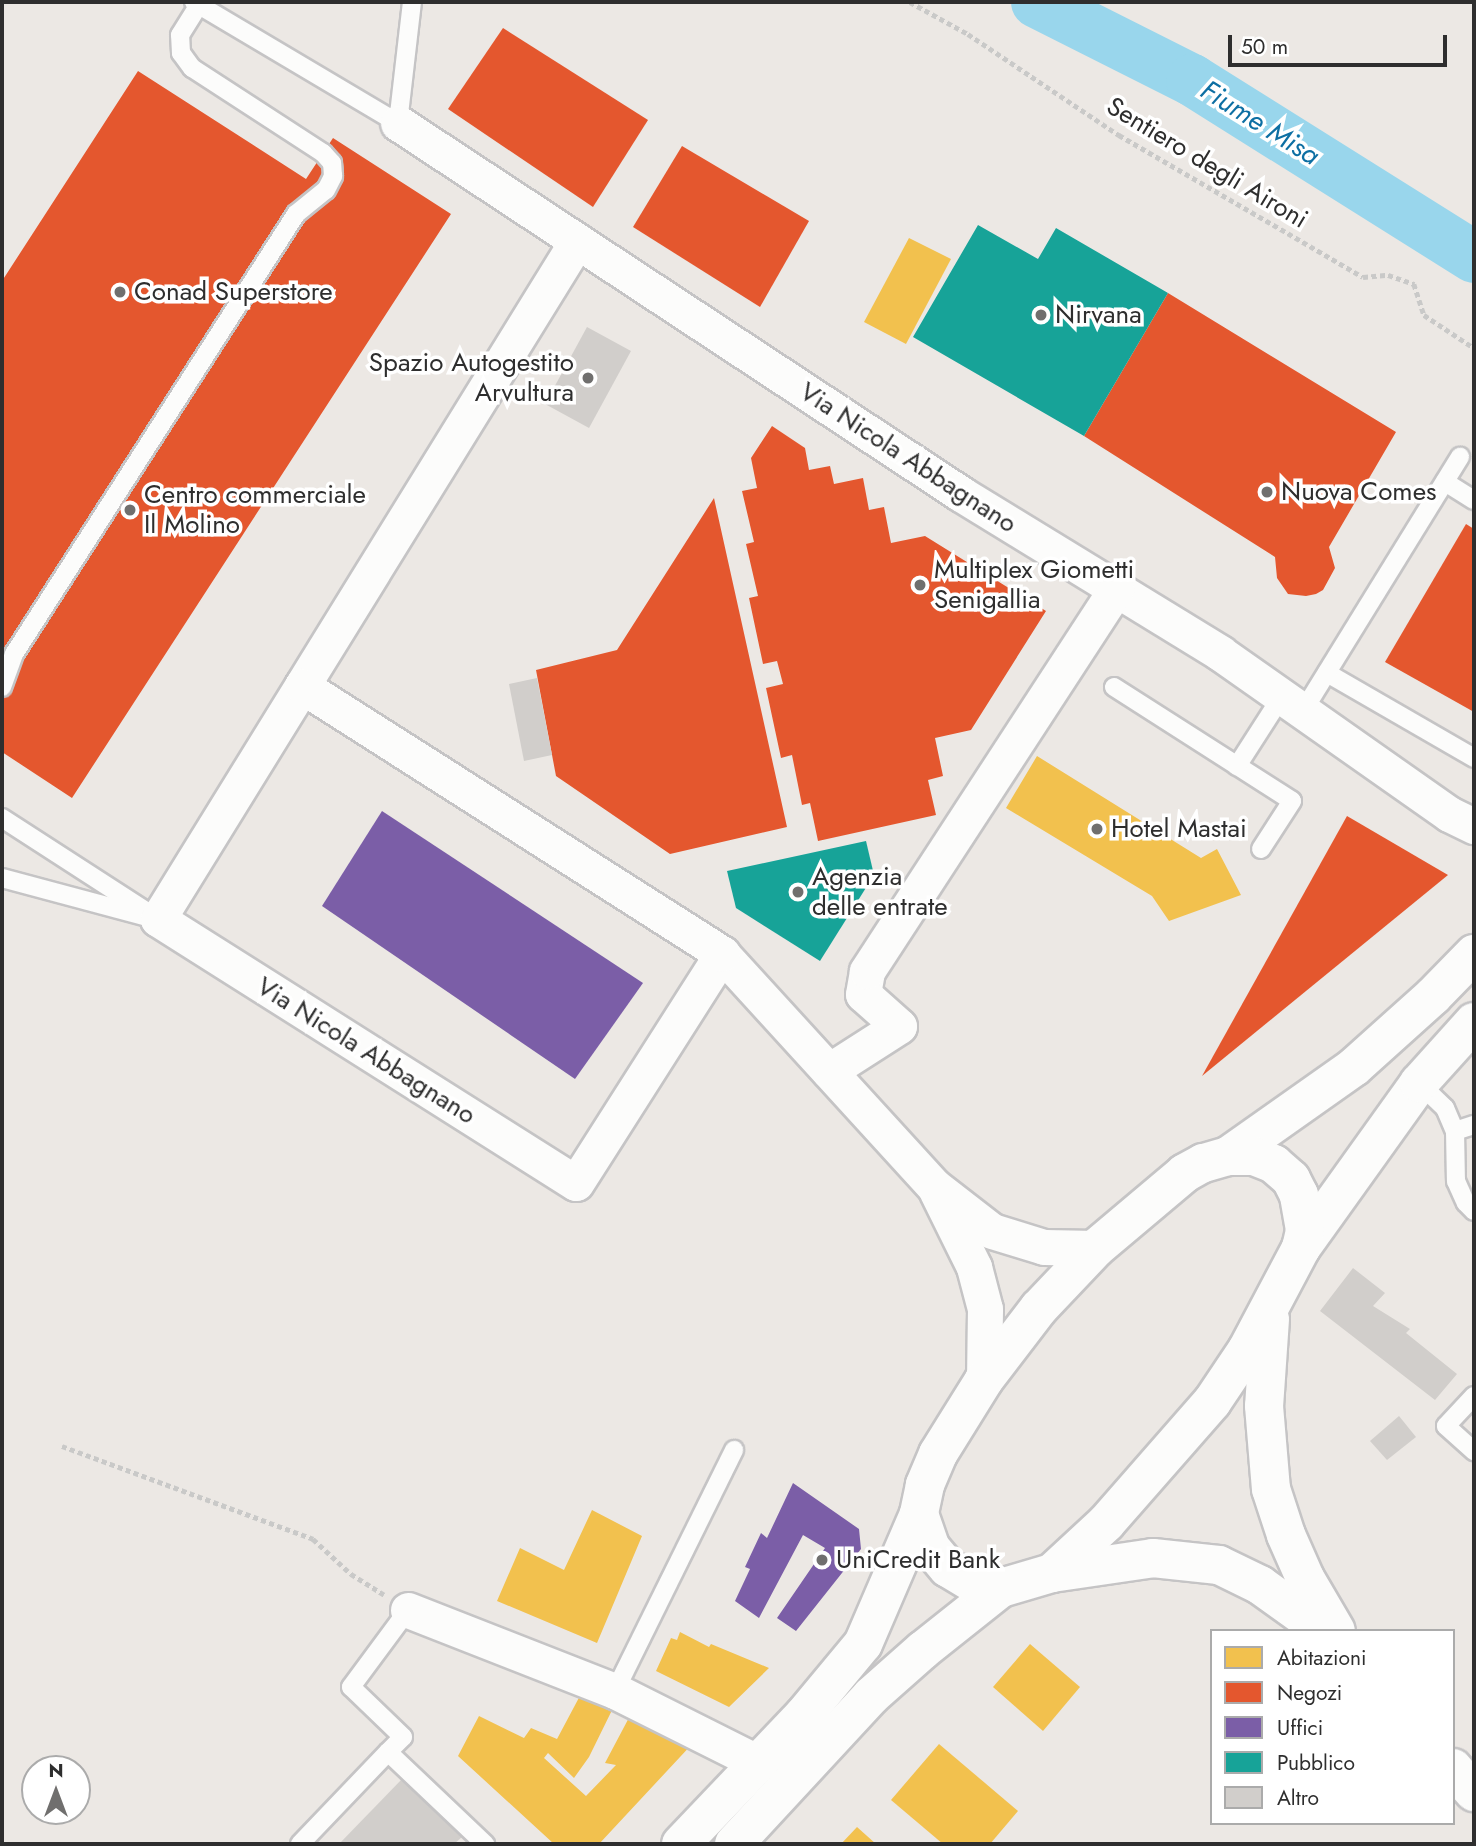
<!DOCTYPE html>
<style>
body{margin:0}
#map{position:relative;width:1476px;height:1846px;overflow:hidden;background:#ece8e4;font-family:Jost,sans-serif}
div>[style]{position:absolute}
[style*='--x']{left:calc(var(--x)*1px);top:calc(var(--y)*1px);width:calc(var(--w)*1px);rotate:calc(var(--a)*1deg)}
.homes>*{inset:0;background:#f2c14e}
.shops>*{inset:0;background:#e4572e}
.offices>*{inset:0;background:#7b5ea7}
.public>*{inset:0;background:#17a398}
.river>*{height:52px;margin:-26px;padding:0 26px;transform-origin:26px;border-radius:26px;background:#99d6ec}
.building>*{inset:0;background:#d1cecb}
.path>*{height:4.5px;margin-top:-2.25px;transform-origin:0;background:repeating-linear-gradient(90deg,#c9c9c8 0 5px,transparent 0 8.5px)}
.roads{filter:drop-shadow(2px 0 #c5c4c5) drop-shadow(-2px 0 #c5c4c5) drop-shadow(0 2px #c5c4c5) drop-shadow(0 -2px #c5c4c5)}
.service>*{height:18px;margin:-9px;padding:0 9px;transform-origin:9px;border-radius:9px;background:#fcfcfb}
.minor>*{height:35px;margin:-17.5px;padding:0 17.5px;transform-origin:17.5px;border-radius:17.5px;background:#fcfcfb}
.secondary>*{height:38px;margin:-19px;padding:0 19px;transform-origin:19px;border-radius:19px;background:#fcfcfb}
.dots>*{width:19px;height:19px;translate:-50% -50%;box-sizing:border-box;border:4px solid #fff;border-radius:50%}
span{translate:-50% -50%;white-space:nowrap;text-align:center;line-height:1.15;-webkit-text-stroke:7px #fff;paint-order:stroke}
.street-label{font-size:26px;color:#2e2e2e}
.poi-label{font-size:26px;color:#2e2e2e}
.left{translate:0 -50%;text-align:left}
.right{translate:-100% -50%;text-align:right}
.water-label{font-size:28px;color:#0d6fa3;font-style:italic}
.frame{position:absolute;inset:0;border:4px solid #2e2e2e;pointer-events:none}
.legend{position:absolute;left:1210px;top:1629px;width:245px;height:196px;box-sizing:border-box;background:#fff;border:2px solid #ababab;margin:0;padding:9px 12px;list-style:none;font-size:21px;color:#2e2e2e}
.legend li{display:flex;align-items:center;gap:14px;height:35px}
.legend b{width:35px;border:2px solid #ababab}
.north{position:absolute;left:21px;top:1755px;width:70px;height:70px;box-sizing:border-box;background:#fff;border:2px solid #ababab;border-radius:50%;rotate:0deg;font-size:19px;font-weight:700;line-height:28px;text-align:center;color:#2e2e2e}
.north::after{content:'';display:block;margin:auto;width:24px;height:32px;background:#706f6e;clip-path:polygon(50% 0,100% 100%,50% 72%,0 100%)}
.scale{position:absolute;left:1228px;top:35px;width:219px;height:32px;box-sizing:border-box;border:4px solid #2e2e2e;border-top:0;padding-left:9px;font-size:21px;line-height:24px;white-space:nowrap;color:#2e2e2e;-webkit-text-stroke:5px #fff;paint-order:stroke}
</style>
<div id="map">
<div class="homes">
<i style="clip-path:polygon(909px 238px,951px 259px,906px 344px,864px 322px)"></i>
<i style="clip-path:polygon(1037px 756px,1201px 858px,1217px 849px,1241px 895px,1169px 921px,1152px 896px,1006px 808px)"></i>
<i style="clip-path:polygon(592px 1510px,642px 1536px,597px 1643px,497px 1601px,520px 1548px,564px 1570px)"></i>
<i style="clip-path:polygon(680px 1632px,709px 1647px,711px 1644px,769px 1668px,729px 1707px,656px 1671px,671px 1638px,677px 1640px)"></i>
<i style="clip-path:polygon(1030px 1644px,1080px 1687px,1043px 1731px,993px 1687px)"></i>
<i style="clip-path:polygon(582px 1692px,616px 1702px,589px 1757px,574px 1778px,548px 1753px,544px 1758px,586px 1796px,616px 1765px,605px 1763px,632px 1712px,694px 1742px,599px 1844px,554px 1844px,458px 1756px,479px 1716px,524px 1738px,531px 1728px,557px 1739px)"></i>
<i style="clip-path:polygon(939px 1744px,1018px 1811px,990px 1844px,943px 1844px,891px 1800px)"></i>
<i style="clip-path:polygon(857px 1827px,876px 1844px,841px 1844px)"></i>
</div>
<div class="shops">
<i style="clip-path:polygon(503px 28px,648px 120px,593px 207px,448px 109px)"></i>
<i style="clip-path:polygon(138px 71px,306px 179px,333px 138px,451px 214px,72px 798px,2px 752px,2px 281px)"></i>
<i style="clip-path:polygon(682px 146px,809px 221px,760px 307px,633px 227px)"></i>
<i style="clip-path:polygon(1168px 293px,1396px 432px,1329px 547px,1335px 568px,1323px 590px,1316px 594px,1306px 596px,1288px 594px,1277px 578px,1275px 557px,1084px 436px)"></i>
<i style="clip-path:polygon(772px 426px,805px 448px,809px 470px,830px 466px,834px 484px,863px 478px,869px 510px,884px 507px,891px 543px,925px 536px,1046px 611px,971px 730px,935px 738px,943px 776px,928px 780px,936px 815px,818px 841px,810px 803px,802px 805px,792px 755px,781px 758px,766px 688px,783px 684px,777px 661px,763px 664px,749px 598px,758px 596px,746px 544px,754px 542px,742px 491px,757px 488px,751px 458px)"></i>
<i style="clip-path:polygon(714px 498px,787px 827px,670px 854px,556px 776px,536px 670px,617px 650px)"></i>
<i style="clip-path:polygon(1466px 524px,1474px 529px,1474px 712px,1385px 662px)"></i>
<i style="clip-path:polygon(1347px 816px,1448px 875px,1202px 1076px)"></i>
</div>
<div class="offices">
<i style="clip-path:polygon(382px 811px,643px 983px,575px 1079px,322px 906px)"></i>
<i style="clip-path:polygon(793px 1483px,859px 1529px,861px 1549px,796px 1631px,777px 1618px,825px 1548px,803px 1535px,759px 1618px,735px 1601px,750px 1569px,745px 1567px,761px 1533px,767px 1538px)"></i>
</div>
<div class="public">
<i style="clip-path:polygon(978px 225px,1038px 259px,1056px 228px,1168px 293px,1084px 436px,913px 337px)"></i>
<i style="clip-path:polygon(866px 841px,874px 875px,820px 961px,736px 908px,727px 871px)"></i>
</div>
<div class="river">
<i style="--x:1037;--y:2;--w:174;--a:26.7"></i>
<i style="--x:1192;--y:80;--w:333;--a:32.1"></i>
</div>
<div class="building">
<i style="clip-path:polygon(587px 327px,631px 351px,589px 428px,545px 404px)"></i>
<i style="clip-path:polygon(537px 678px,552px 755px,524px 761px,509px 684px)"></i>
<i style="clip-path:polygon(1353px 1268px,1385px 1293px,1373px 1306px,1410px 1329px,1406px 1333px,1457px 1374px,1435px 1400px,1320px 1311px)"></i>
<i style="clip-path:polygon(1399px 1416px,1416px 1437px,1387px 1460px,1370px 1441px)"></i>
<i style="clip-path:polygon(403px 1778px,462px 1837px,454px 1844px,339px 1844px)"></i>
</div>
<div class="path">
<i style="--x:910;--y:2;--w:66;--a:28.9"></i>
<i style="--x:968;--y:34;--w:182;--a:33.8"></i>
<i style="--x:1119;--y:135;--w:282;--a:30.2"></i>
<i style="--x:1363;--y:277;--w:25;--a:-5"></i>
<i style="--x:1388;--y:275;--w:28;--a:19"></i>
<i style="--x:1414;--y:284;--w:33;--a:72"></i>
<i style="--x:1424;--y:315;--w:60;--a:33.4"></i>
<i style="--x:62;--y:1446;--w:268;--a:20.3"></i>
<i style="--x:313;--y:1539;--w:52;--a:42.6"></i>
<i style="--x:351;--y:1574;--w:39;--a:32"></i>
</div>
<div class="roads">
<div class="service">
<i style="--x:194;--y:2;--w:237;--a:30.7"></i>
<i style="--x:398;--y:123;--w:122;--a:-83.4"></i>
<i style="--x:1445;--y:482;--w:34;--a:32"></i>
<i style="--x:1327;--y:673;--w:170;--a:30"></i>
<i style="--x:2;--y:687;--w:35;--a:-70"></i>
<i style="--x:14;--y:654;--w:523;--a:-57.34"></i>
<i style="--x:296;--y:214;--w:38;--a:-39"></i>
<i style="--x:326;--y:190;--w:16;--a:-63"></i>
<i style="--x:333;--y:176;--w:13;--a:-94"></i>
<i style="--x:332;--y:163;--w:13;--a:-132"></i>
<i style="--x:323;--y:153;--w:156;--a:-147"></i>
<i style="--x:192;--y:68;--w:19;--a:-126"></i>
<i style="--x:181;--y:53;--w:18;--a:-93"></i>
<i style="--x:180;--y:35;--w:36;--a:-58"></i>
<i style="--x:1114;--y:687;--w:211;--a:32.6"></i>
<i style="--x:1292;--y:801;--w:57;--a:122.9"></i>
<i style="--x:1303;--y:711;--w:299;--a:-58.3"></i>
<i style="--x:1237;--y:766;--w:83;--a:-57.3"></i>
<i style="--x:2;--y:818;--w:186;--a:32.9"></i>
<i style="--x:2;--y:878;--w:147;--a:15"></i>
<i style="--x:1419;--y:1083;--w:36;--a:44"></i>
<i style="--x:1445;--y:1108;--w:25;--a:67"></i>
<i style="--x:1455;--y:1131;--w:50;--a:88.9"></i>
<i style="--x:1456;--y:1181;--w:24;--a:66"></i>
<i style="--x:1466;--y:1203;--w:11;--a:45"></i>
<i style="--x:1455;--y:1131;--w:20;--a:-18"></i>
<i style="--x:1474;--y:1396;--w:41;--a:133"></i>
<i style="--x:1446;--y:1426;--w:38;--a:42"></i>
<i style="--x:615;--y:1691;--w:269;--a:-63.7"></i>
<i style="--x:388;--y:1752;--w:21;--a:-45"></i>
<i style="--x:403;--y:1737;--w:72;--a:-136.1"></i>
<i style="--x:351;--y:1687;--w:96;--a:-53.5"></i>
<i style="--x:300;--y:1844;--w:127;--a:-46.3"></i>
<i style="--x:388;--y:1752;--w:134;--a:43.5"></i>
</div>
<div class="minor">
<i style="--x:398;--y:123;--w:674;--a:33.38"></i>
<i style="--x:961;--y:494;--w:304;--a:31.5"></i>
<i style="--x:1220;--y:653;--w:280;--a:35.1"></i>
<i style="--x:1449;--y:814;--w:28;--a:26"></i>
<i style="--x:577;--y:241;--w:797;--a:121.72"></i>
<i style="--x:158;--y:919;--w:494;--a:32.3"></i>
<i style="--x:576;--y:1183;--w:272;--a:-57.5"></i>
<i style="--x:722;--y:954;--w:314;--a:47.6"></i>
<i style="--x:934;--y:1186;--w:73;--a:37.8"></i>
<i style="--x:992;--y:1231;--w:54;--a:17.1"></i>
<i style="--x:1044;--y:1247;--w:52;--a:1.1"></i>
<i style="--x:302;--y:686;--w:498;--a:32.5"></i>
<i style="--x:829;--y:1071;--w:83;--a:-32.7"></i>
<i style="--x:899;--y:1026;--w:48;--a:-138.4"></i>
<i style="--x:863;--y:994;--w:23;--a:-80"></i>
<i style="--x:867;--y:971;--w:456;--a:-56.9"></i>
<i style="--x:937;--y:1192;--w:84;--a:63.7"></i>
<i style="--x:974;--y:1267;--w:43;--a:75.3"></i>
<i style="--x:985;--y:1309;--w:71;--a:90.8"></i>
<i style="--x:408;--y:1610;--w:222;--a:21.4"></i>
<i style="--x:615;--y:1691;--w:161;--a:26.6"></i>
</div>
<div class="secondary">
<i style="--x:1228;--y:1156;--w:154;--a:-35.2"></i>
<i style="--x:1354;--y:1067;--w:106;--a:-41.9"></i>
<i style="--x:1433;--y:996;--w:59;--a:-45.7"></i>
<i style="--x:1301;--y:1248;--w:203;--a:-54.4"></i>
<i style="--x:1419;--y:1083;--w:82;--a:-48"></i>
<i style="--x:1270;--y:1319;--w:87;--a:93.9"></i>
<i style="--x:1264;--y:1406;--w:83;--a:85.2"></i>
<i style="--x:1271;--y:1489;--w:48;--a:71.9"></i>
<i style="--x:1286;--y:1535;--w:47;--a:66.2"></i>
<i style="--x:1305;--y:1578;--w:61;--a:59.7"></i>
<i style="--x:1052;--y:1573;--w:102;--a:-8.4"></i>
<i style="--x:1153;--y:1558;--w:66;--a:6.1"></i>
<i style="--x:1219;--y:1565;--w:46;--a:26"></i>
<i style="--x:1260;--y:1585;--w:79;--a:35.7"></i>
<i style="--x:1453;--y:1768;--w:32;--a:49"></i>
<i style="--x:681;--y:1844;--w:178;--a:-46.4"></i>
<i style="--x:804;--y:1715;--w:92;--a:-50.3"></i>
<i style="--x:863;--y:1644;--w:142;--a:-66.7"></i>
<i style="--x:734;--y:1844;--w:202;--a:-47.2"></i>
<i style="--x:871;--y:1696;--w:69;--a:-41.5"></i>
<i style="--x:923;--y:1650;--w:100;--a:-38.5"></i>
<i style="--x:1001;--y:1588;--w:53;--a:-16.4"></i>
<i style="--x:1052;--y:1573;--w:74;--a:-42.8"></i>
<i style="--x:1106;--y:1523;--w:161;--a:-48.8"></i>
<i style="--x:1212;--y:1402;--w:63;--a:-56.1"></i>
<i style="--x:1247;--y:1350;--w:115;--a:-62.1"></i>
<i style="--x:1301;--y:1248;--w:18;--a:-77"></i>
<i style="--x:1305;--y:1230;--w:36;--a:-100"></i>
<i style="--x:1299;--y:1195;--w:18;--a:-117"></i>
<i style="--x:1291;--y:1179;--w:23;--a:-139"></i>
<i style="--x:1274;--y:1164;--w:22;--a:-158"></i>
<i style="--x:1254;--y:1156;--w:26;--a:180"></i>
<i style="--x:1228;--y:1156;--w:26;--a:164"></i>
<i style="--x:1203;--y:1163;--w:21;--a:151"></i>
<i style="--x:1185;--y:1173;--w:116;--a:139.9"></i>
<i style="--x:1096;--y:1248;--w:83;--a:133.5"></i>
<i style="--x:1039;--y:1308;--w:91;--a:127.4"></i>
<i style="--x:984;--y:1380;--w:87;--a:121.9"></i>
<i style="--x:938;--y:1454;--w:34;--a:113"></i>
<i style="--x:925;--y:1485;--w:30;--a:102"></i>
<i style="--x:919;--y:1514;--w:36;--a:71"></i>
<i style="--x:931;--y:1548;--w:26;--a:50"></i>
<i style="--x:948;--y:1568;--w:29;--a:31"></i>
<i style="--x:973;--y:1583;--w:28;--a:10"></i>
</div>
</div>
<div class="dots">
<i style="left:120px;top:292px;background:#706f6e"></i>
<i style="left:1041px;top:315px;background:#706f6e"></i>
<i style="left:588px;top:378px;background:#706f6e"></i>
<i style="left:1267px;top:492px;background:#706f6e"></i>
<i style="left:130px;top:510px;background:#706f6e"></i>
<i style="left:920px;top:585px;background:#706f6e"></i>
<i style="left:1097px;top:829px;background:#706f6e"></i>
<i style="left:798px;top:892px;background:#706f6e"></i>
<i style="left:822px;top:1560px;background:#706f6e"></i>
</div>
<div class="street-label">
<span style="left:1207px;top:163px;rotate:31deg">Sentiero degli Aironi</span>
<span style="left:908px;top:458px;rotate:33deg">Via Nicola Abbagnano</span>
<span style="left:366px;top:1051px;rotate:32deg">Via Nicola Abbagnano</span>
</div>
<div class="poi-label">
<span class="left" style="left:134px;top:292px">Conad Superstore</span>
<span class="left" style="left:1055px;top:315px">Nirvana</span>
<span class="right" style="left:574px;top:378px">Spazio Autogestito<br>Arvultura</span>
<span class="left" style="left:1281px;top:492px">Nuova Comes</span>
<span class="left" style="left:144px;top:510px">Centro commerciale<br>Il Molino</span>
<span class="left" style="left:934px;top:585px">Multiplex Giometti<br>Senigallia</span>
<span class="left" style="left:1111px;top:829px">Hotel Mastai</span>
<span class="left" style="left:812px;top:892px">Agenzia<br>delle entrate</span>
<span class="left" style="left:836px;top:1560px">UniCredit Bank</span>
</div>
<div class="water-label">
<span style="left:1260px;top:123px;rotate:32deg">Fiume Misa</span>
</div>
<div class="frame"></div>
<ul class="legend">
<li><b style="height:19px;background:#f2c14e"></b>Abitazioni</li>
<li><b style="height:19px;background:#e4572e"></b>Negozi</li>
<li><b style="height:19px;background:#7b5ea7"></b>Uffici</li>
<li><b style="height:19px;background:#17a398"></b>Pubblico</li>
<li><b style="height:19px;background:#d1cecb"></b>Altro</li>
</ul>
<div class="north">N</div>
<div class="scale">50 m</div>
</div>
